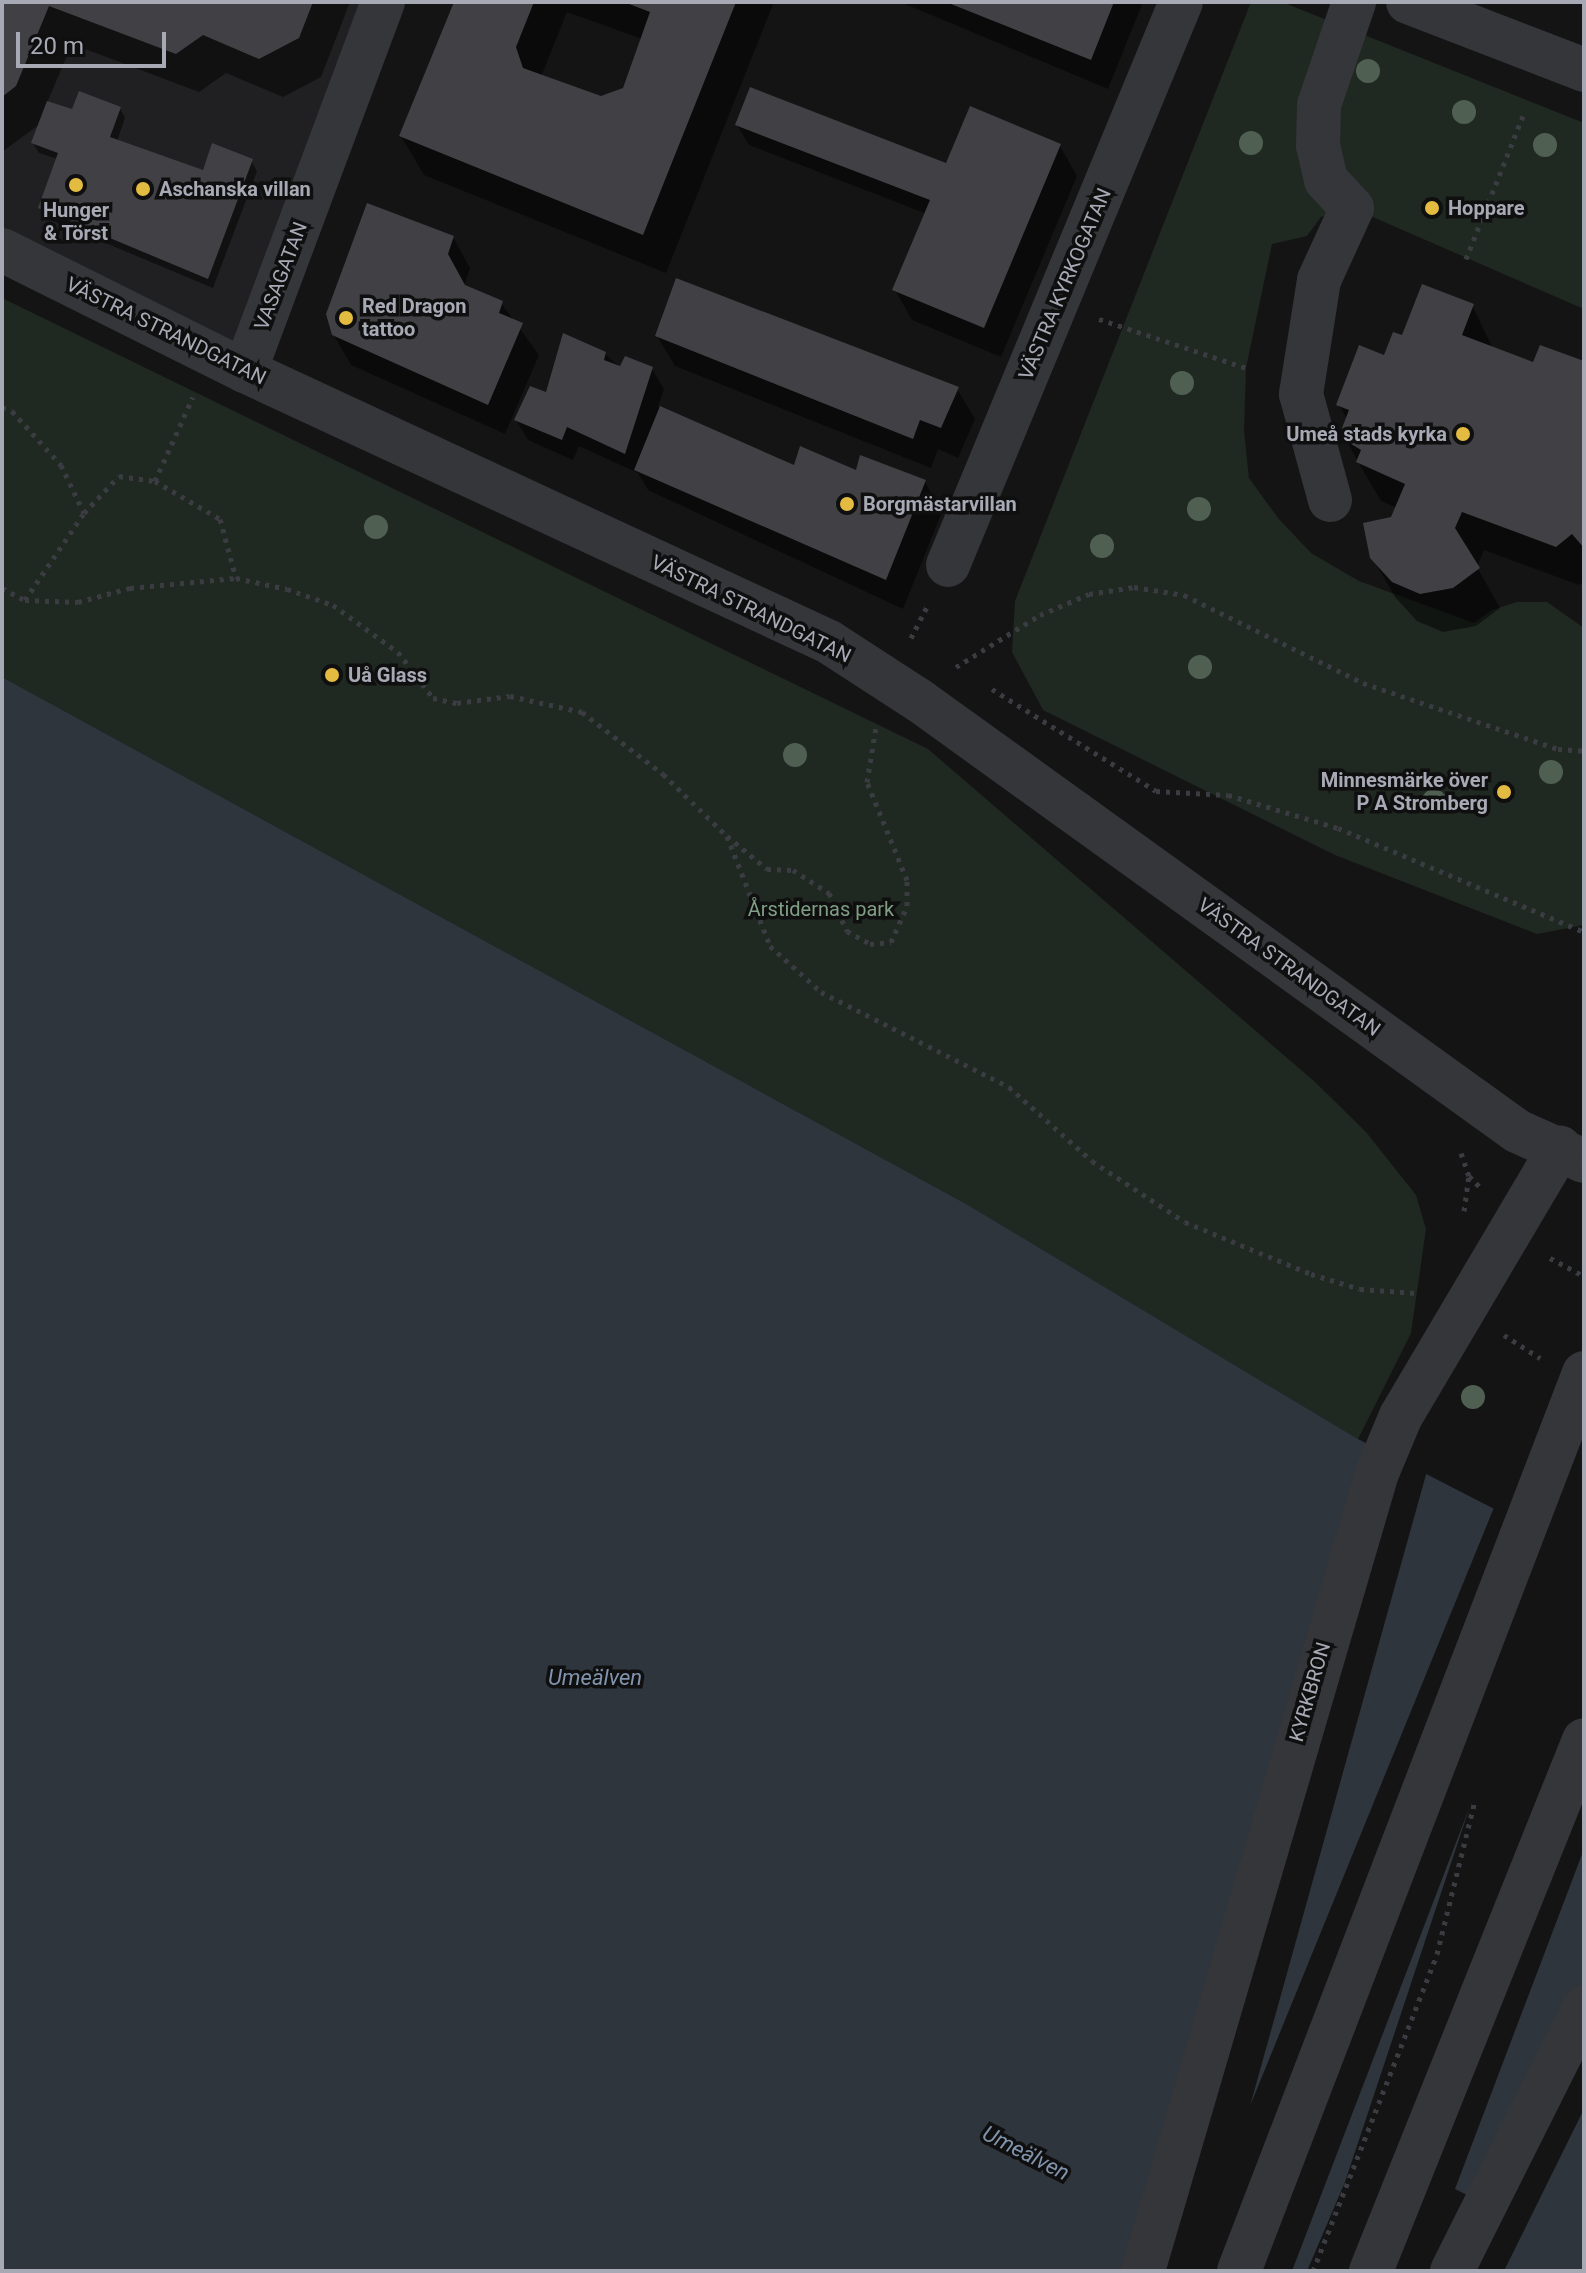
<!DOCTYPE html>
<meta charset="utf-8">
<style>
body{margin:0}
#map{position:relative;width:1586px;height:2273px;overflow:hidden;background:#141415;font-family:Roboto,sans-serif}
div>[style]{position:absolute}
[style*='--x']{left:calc(var(--x)*1px);top:calc(var(--y)*1px);width:calc(var(--w)*1px);rotate:calc(var(--a)*1deg)}
.built>*{inset:0;background:#202022}
.green>*{inset:0;background:#202822}
.water>*{inset:0;background:#2e353d}
.pier>*{inset:0;background:#141415}
.shadow>*{inset:0;background:#0007}
.building>*{inset:0;background:#414145}
.path>*{height:5px;margin-top:-2.5px;transform-origin:0;background:repeating-linear-gradient(90deg,#3b3c41 0 4px,transparent 0 10px)}
.minor>*{height:44px;margin:-22px;padding:0 22px;transform-origin:22px;border-radius:22px;background:#35363a}
.minor-bridge>*{height:44px;margin:-22px;padding:0 22px;transform-origin:22px;border-radius:22px;background:#35363a}
.trees>*{width:24px;height:24px;margin:-12px;border-radius:50%;background:#4f6052}
.dots>*{width:22px;height:22px;translate:-50% -50%;box-sizing:border-box;border:4px solid #0f0f10;border-radius:50%}
span{translate:-50% -50%;white-space:nowrap;text-align:center;line-height:1.15;-webkit-text-stroke:7px #0f0f10;paint-order:stroke}
.poi-label{font-size:20px;color:#a7aab5;font-weight:700}
.left{translate:0 -50%;text-align:left}
.right{translate:-100% -50%;text-align:right}
.street-label{font-size:20px;color:#a7aab5}
.park-label{font-size:20px;color:#7f9e84}
.water-label{font-size:22px;color:#8094ad;font-style:italic}
.frame{position:absolute;inset:0;border:4px solid #a7aab5;pointer-events:none}
.scale{position:absolute;left:16px;top:32px;width:150px;height:36px;box-sizing:border-box;border:4px solid #a7aab5;border-top:0;padding-left:10px;font-size:24px;line-height:28px;white-space:nowrap;color:#a7aab5;-webkit-text-stroke:6px #0f0f10;paint-order:stroke}
</style>
<div id="map">
<div class="built">
<i style="clip-path:polygon(2px 2px,384px 2px,245px 371px,2px 249px)"></i>
</div>
<div class="green">
<i style="clip-path:polygon(1251px 2px,1282px 2px,1584px 123px,1584px 309px,1352px 208px,1321px 217px,1307px 236px,1272px 244px,1246px 368px,1244px 431px,1249px 478px,1278px 518px,1311px 553px,1359px 581px,1474px 623px,1492px 610px,1517px 602px,1547px 602px,1584px 628px,1584px 925px,1537px 934px,1335px 855px,1043px 710px,1012px 652px,1015px 601px)"></i>
<i style="clip-path:polygon(2px 298px,928px 749px,1314px 1081px,1366px 1132px,1416px 1195px,1426px 1229px,1411px 1333px,1358px 1439px,968px 1205px,2px 677px)"></i>
</div>
<div class="water">
<i style="clip-path:polygon(2px 677px,968px 1205px,1358px 1439px,1584px 1555px,1584px 2271px,2px 2271px)"></i>
</div>
<div class="pier">
<i style="clip-path:polygon(1367px 1439px,1427px 1471px,1250px 2106px,1495px 1505px,1584px 1550px,1584px 1849px,1455px 2189px,1475px 2199px,1584px 1997px,1584px 2109px,1504px 2271px,1307px 2271px,1345px 2182px,1470px 1806px,1292px 2271px,1142px 2271px)"></i>
</div>
<div class="shadow">
<i style="clip-path:polygon(2px 2px,350px 2px,321px 77px,283px 97px,226px 73px,199px 92px,72px 44px,47px 103px,73px 112px,120px 108px,125px 118px,117px 141px,204px 173px,251px 161px,257px 171px,213px 288px,46px 218px,40px 208px,58px 159px,39px 153px,33px 143px,40px 124px,2px 152px)"></i>
<i style="clip-path:polygon(evenodd,456px 2px,774px 2px,666px 273px,424px 175px,401px 136px,456px 2px,567px 12px,642px 39px,625px 90px,601px 99px,541px 77px,567px 12px)"></i>
<i style="clip-path:polygon(900px 2px,1143px 2px,1108px 89px)"></i>
<i style="clip-path:polygon(737px 125px,946px 168px,1060px 146px,1077px 176px,1001px 357px,912px 320px,895px 290px,927px 214px,749px 145px)"></i>
<i style="clip-path:polygon(453px 237px,470px 268px,464px 286px,501px 303px,539px 355px,505px 434px,351px 365px,333px 334px)"></i>
<i style="clip-path:polygon(1472px 305px,1493px 349px,1534px 365px,1584px 364px,1584px 581px,1579px 585px,1484px 550px,1477px 567px,1500px 608px,1476px 626px,1443px 632px,1417px 621px,1395px 597px,1372px 557px,1397px 508px,1381px 501px,1358px 462px,1346px 439px,1349px 422px,1339px 405px,1403px 338px)"></i>
<i style="clip-path:polygon(564px 336px,605px 354px,622px 369px,652px 369px,664px 389px,658px 407px,794px 467px,925px 482px,942px 512px,903px 609px,648px 490px,638px 473px,579px 446px,573px 460px,528px 440px,516px 420px,547px 395px)"></i>
<i style="clip-path:polygon(657px 336px,957px 389px,975px 419px,958px 458px,938px 449px,931px 468px,675px 366px)"></i>
</div>
<div class="building">
<i style="clip-path:polygon(2px 2px,313px 2px,299px 38px,259px 59px,203px 35px,176px 54px,49px 6px,16px 86px,2px 97px)"></i>
<i style="clip-path:polygon(454px 2px,534px 2px,516px 47px,523px 68px,601px 96px,623px 88px,650px 12px,624px 2px,736px 2px,643px 235px,399px 136px)"></i>
<i style="clip-path:polygon(946px 2px,1114px 2px,1091px 60px)"></i>
<i style="clip-path:polygon(750px 87px,946px 163px,970px 106px,1061px 144px,984px 328px,892px 290px,930px 200px,735px 125px)"></i>
<i style="clip-path:polygon(79px 91px,121px 107px,110px 137px,203px 170px,212px 143px,253px 159px,208px 279px,38px 208px,58px 153px,31px 143px,47px 101px,72px 109px)"></i>
<i style="clip-path:polygon(367px 203px,454px 236px,448px 254px,465px 285px,503px 301px,499px 313px,523px 323px,488px 405px,332px 335px,326px 314px)"></i>
<i style="clip-path:polygon(676px 278px,959px 387px,941px 428px,920px 420px,913px 439px,655px 336px)"></i>
<i style="clip-path:polygon(1422px 284px,1474px 304px,1462px 335px,1533px 362px,1540px 345px,1584px 361px,1584px 548px,1572px 534px,1556px 547px,1462px 512px,1455px 528px,1480px 568px,1453px 588px,1420px 594px,1392px 582px,1370px 558px,1363px 523px,1391px 517px,1405px 484px,1356px 462px,1361px 450px,1343px 439px,1342px 428px,1349px 410px,1336px 405px,1359px 345px,1384px 355px,1393px 332px,1402px 335px)"></i>
<i style="clip-path:polygon(563px 333px,606px 352px,604px 360px,620px 366px,625px 356px,653px 367px,625px 454px,567px 427px,562px 440px,514px 420px,530px 386px,546px 392px)"></i>
<i style="clip-path:polygon(660px 406px,794px 465px,800px 446px,856px 470px,860px 455px,926px 480px,886px 580px,634px 470px)"></i>
</div>
<div class="path">
<i style="--x:1466;--y:259;--w:159;--a:-68.3"></i>
<i style="--x:1099;--y:319;--w:155;--a:18.4"></i>
<i style="--x:2;--y:407;--w:11;--a:22"></i>
<i style="--x:12;--y:411;--w:73;--a:47.8"></i>
<i style="--x:61;--y:465;--w:53;--a:64.4"></i>
<i style="--x:155;--y:481;--w:92;--a:-65.7"></i>
<i style="--x:2;--y:588;--w:26;--a:28"></i>
<i style="--x:25;--y:600;--w:53;--a:2.2"></i>
<i style="--x:78;--y:602;--w:54;--a:-15.1"></i>
<i style="--x:130;--y:588;--w:106;--a:-5.4"></i>
<i style="--x:236;--y:578;--w:52;--a:12.2"></i>
<i style="--x:287;--y:589;--w:49;--a:19.2"></i>
<i style="--x:333;--y:605;--w:80;--a:35.9"></i>
<i style="--x:398;--y:652;--w:58;--a:52.7"></i>
<i style="--x:433;--y:698;--w:25;--a:12"></i>
<i style="--x:457;--y:703;--w:53;--a:-7.5"></i>
<i style="--x:510;--y:696;--w:74;--a:12.5"></i>
<i style="--x:582;--y:712;--w:102;--a:37.4"></i>
<i style="--x:663;--y:774;--w:89;--a:44.1"></i>
<i style="--x:727;--y:836;--w:118;--a:68.6"></i>
<i style="--x:770;--y:946;--w:69;--a:42"></i>
<i style="--x:821;--y:992;--w:211;--a:26.8"></i>
<i style="--x:1009;--y:1087;--w:111;--a:41.7"></i>
<i style="--x:1092;--y:1161;--w:111;--a:33.3"></i>
<i style="--x:1185;--y:1222;--w:136;--a:22.4"></i>
<i style="--x:1311;--y:1274;--w:51;--a:17"></i>
<i style="--x:1360;--y:1289;--w:57;--a:4"></i>
<i style="--x:25;--y:600;--w:105;--a:-55.9"></i>
<i style="--x:84;--y:513;--w:51;--a:-46.6"></i>
<i style="--x:119;--y:476;--w:36;--a:8"></i>
<i style="--x:155;--y:481;--w:75;--a:30.3"></i>
<i style="--x:220;--y:519;--w:61;--a:74.8"></i>
<i style="--x:911;--y:638;--w:37;--a:-63"></i>
<i style="--x:956;--y:667;--w:99;--a:-31.8"></i>
<i style="--x:1040;--y:615;--w:53;--a:-23.2"></i>
<i style="--x:1089;--y:594;--w:46;--a:-8.8"></i>
<i style="--x:1134;--y:587;--w:51;--a:9.1"></i>
<i style="--x:1184;--y:595;--w:199;--a:26.2"></i>
<i style="--x:1363;--y:683;--w:206;--a:18.7"></i>
<i style="--x:1558;--y:749;--w:26;--a:4"></i>
<i style="--x:992;--y:689;--w:193;--a:31.9"></i>
<i style="--x:1156;--y:791;--w:72;--a:3.2"></i>
<i style="--x:1228;--y:795;--w:115;--a:16.7"></i>
<i style="--x:1338;--y:828;--w:267;--a:22.9"></i>
<i style="--x:727;--y:836;--w:52;--a:39.5"></i>
<i style="--x:767;--y:869;--w:26;--a:2"></i>
<i style="--x:793;--y:870;--w:43;--a:32.6"></i>
<i style="--x:829;--y:893;--w:42;--a:64.7"></i>
<i style="--x:847;--y:931;--w:26;--a:29"></i>
<i style="--x:870;--y:944;--w:21;--a:-5"></i>
<i style="--x:891;--y:942;--w:39;--a:-66"></i>
<i style="--x:907;--y:906;--w:26;--a:-90"></i>
<i style="--x:907;--y:880;--w:106;--a:-112.2"></i>
<i style="--x:867;--y:782;--w:56;--a:-80.7"></i>
<i style="--x:1461;--y:1153;--w:24;--a:71"></i>
<i style="--x:1469;--y:1176;--w:17;--a:45"></i>
<i style="--x:1464;--y:1211;--w:35;--a:-82"></i>
<i style="--x:1550;--y:1258;--w:38;--a:28"></i>
<i style="--x:1504;--y:1335;--w:43;--a:32.6"></i>
<i style="--x:1313;--y:2271;--w:340;--a:-68.6"></i>
<i style="--x:1437;--y:1954;--w:159;--a:-76.1"></i>
</div>
<div class="minor">
<i style="--x:1408;--y:2;--w:189;--a:21.1"></i>
<i style="--x:2;--y:250;--w:271;--a:26.5"></i>
<i style="--x:245;--y:371;--w:644;--a:24.89"></i>
<i style="--x:829;--y:642;--w:108;--a:33"></i>
<i style="--x:920;--y:701;--w:736;--a:35.76"></i>
<i style="--x:1517;--y:1131;--w:73;--a:24.1"></i>
<i style="--x:245;--y:371;--w:394;--a:-69.5"></i>
<i style="--x:1330;--y:500;--w:110;--a:-105.3"></i>
<i style="--x:1301;--y:394;--w:115;--a:-81"></i>
<i style="--x:1319;--y:280;--w:79;--a:-65.4"></i>
<i style="--x:1352;--y:208;--w:38;--a:-133"></i>
<i style="--x:1326;--y:180;--w:35;--a:-103"></i>
<i style="--x:1318;--y:146;--w:41;--a:-88.6"></i>
<i style="--x:1319;--y:105;--w:109;--a:-71.2"></i>
<i style="--x:948;--y:565;--w:609;--a:-67.52"></i>
<i style="--x:1143;--y:2271;--w:832;--a:-73.66"></i>
<i style="--x:1377;--y:1473;--w:62;--a:-67.2"></i>
<i style="--x:1401;--y:1416;--w:312;--a:-59.4"></i>
<i style="--x:1371;--y:2271;--w:572;--a:-68.14"></i>
<i style="--x:1452;--y:2271;--w:295;--a:-63.4"></i>
</div>
<div class="minor-bridge">
<i style="--x:1239;--y:2271;--w:962;--a:-68.98"></i>
</div>
<div class="trees">
<i style="left:1368px;top:71px"></i>
<i style="left:1464px;top:112px"></i>
<i style="left:1251px;top:143px"></i>
<i style="left:1545px;top:145px"></i>
<i style="left:1182px;top:383px"></i>
<i style="left:1199px;top:509px"></i>
<i style="left:376px;top:527px"></i>
<i style="left:1102px;top:546px"></i>
<i style="left:1200px;top:667px"></i>
<i style="left:795px;top:755px"></i>
<i style="left:1551px;top:772px"></i>
<i style="left:1434px;top:801px"></i>
<i style="left:1473px;top:1397px"></i>
</div>
<div class="dots">
<i style="left:76px;top:185px;background:#e2bb40"></i>
<i style="left:143px;top:189px;background:#e2bb40"></i>
<i style="left:1432px;top:208px;background:#e2bb40"></i>
<i style="left:346px;top:318px;background:#e2bb40"></i>
<i style="left:1463px;top:434px;background:#e2bb40"></i>
<i style="left:847px;top:504px;background:#e2bb40"></i>
<i style="left:332px;top:675px;background:#e2bb40"></i>
<i style="left:1504px;top:792px;background:#e2bb40"></i>
</div>
<div class="poi-label">
<span class="left" style="left:159px;top:189px">Aschanska villan</span>
<span class="left" style="left:1448px;top:208px">Hoppare</span>
<span style="left:76px;top:222px">Hunger<br>&amp; Törst</span>
<span class="left" style="left:362px;top:318px">Red Dragon<br>tattoo</span>
<span class="right" style="left:1447px;top:434px">Umeå stads kyrka</span>
<span class="left" style="left:863px;top:504px">Borgmästarvillan</span>
<span class="left" style="left:348px;top:675px">Uå Glass</span>
<span class="right" style="left:1488px;top:792px">Minnesmärke över<br>P A Stromberg</span>
</div>
<div class="street-label">
<span style="left:281px;top:276px;rotate:-69deg">VASAGATAN</span>
<span style="left:1065px;top:284px;rotate:-67deg">VÄSTRA KYRKOGATAN</span>
<span style="left:166px;top:331px;rotate:26deg">VÄSTRA STRANDGATAN</span>
<span style="left:751px;top:609px;rotate:26deg">VÄSTRA STRANDGATAN</span>
<span style="left:1289px;top:967px;rotate:36deg">VÄSTRA STRANDGATAN</span>
<span style="left:1310px;top:1692px;rotate:-74deg">KYRKBRON</span>
</div>
<div class="park-label">
<span style="left:821px;top:909px">Årstidernas park</span>
</div>
<div class="water-label">
<span style="left:595px;top:1678px">Umeälven</span>
<span style="left:1026px;top:2153px;rotate:27deg">Umeälven</span>
</div>
<div class="frame"></div>
<div class="scale">20 m</div>
</div>
